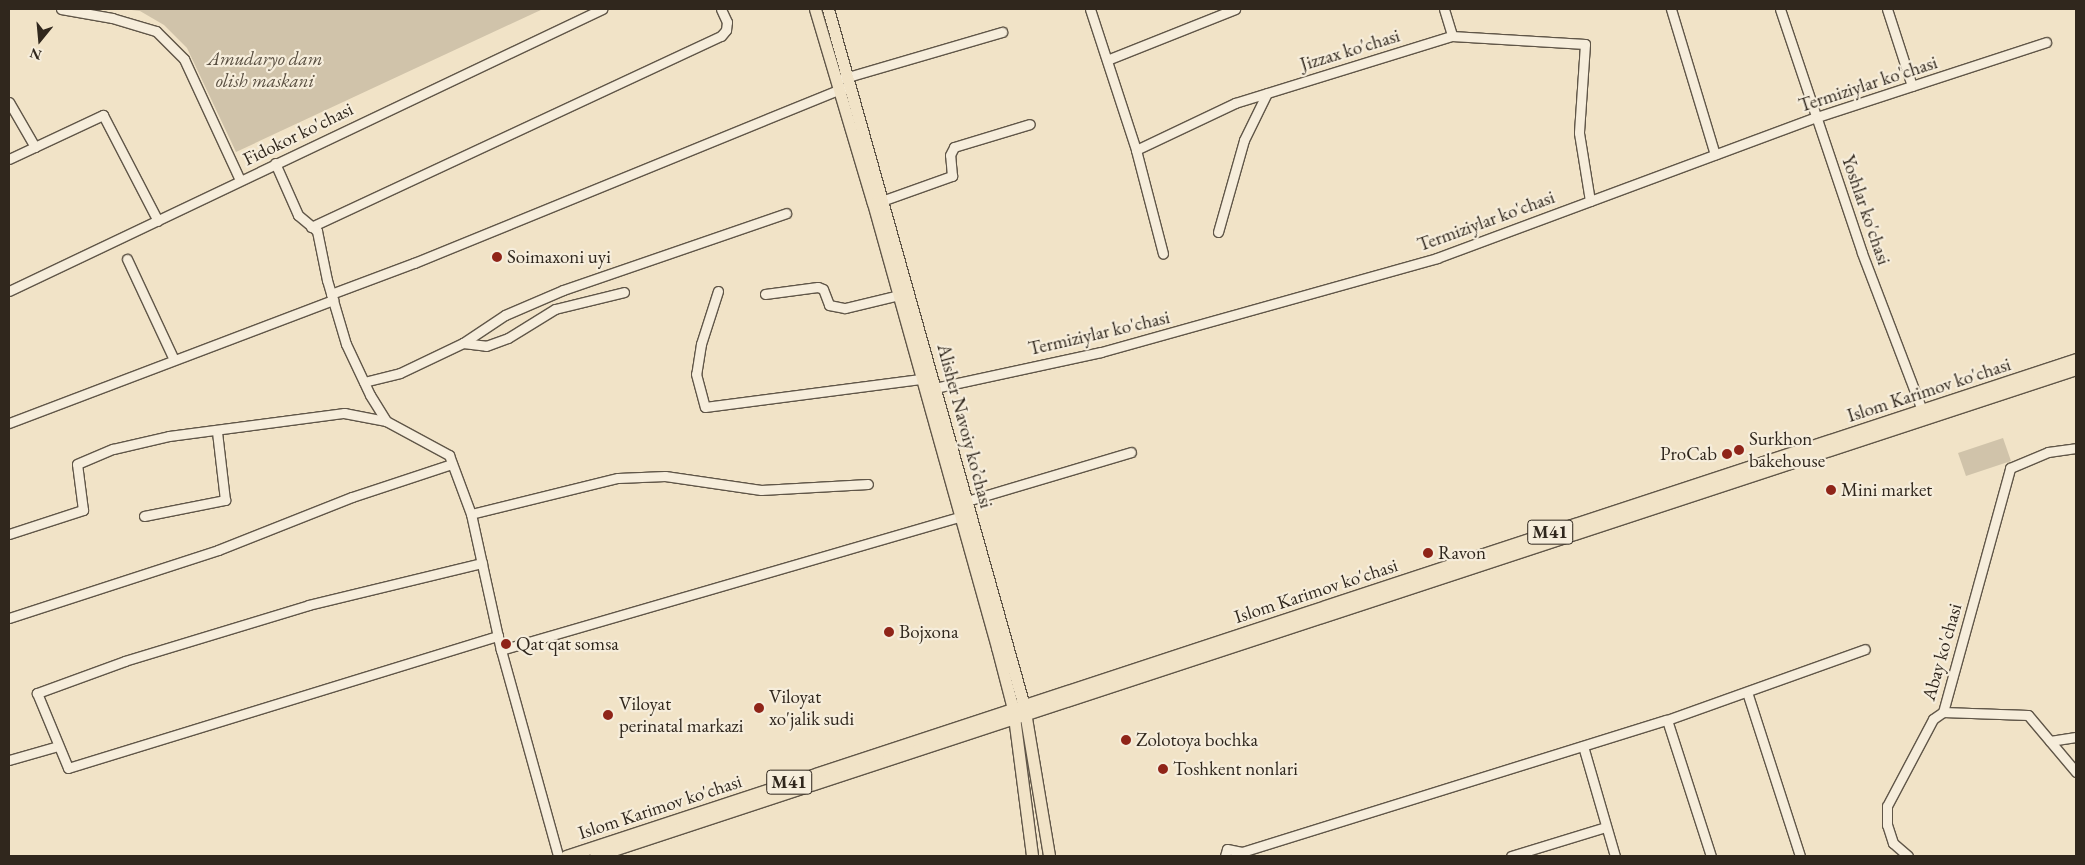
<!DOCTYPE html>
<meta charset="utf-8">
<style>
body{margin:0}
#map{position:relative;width:2085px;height:865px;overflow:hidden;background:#f1e3c7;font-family:"EB Garamond",serif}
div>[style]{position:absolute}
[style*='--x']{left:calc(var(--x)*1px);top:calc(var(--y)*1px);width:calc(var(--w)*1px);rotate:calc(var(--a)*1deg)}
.green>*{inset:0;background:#d0c3aa}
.roads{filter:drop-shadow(1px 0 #605648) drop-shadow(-1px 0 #605648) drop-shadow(0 1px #605648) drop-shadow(0 -1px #605648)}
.minor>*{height:9px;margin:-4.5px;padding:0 4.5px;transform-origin:4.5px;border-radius:4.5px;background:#f6eddb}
.major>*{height:11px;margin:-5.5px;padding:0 5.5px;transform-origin:5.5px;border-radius:5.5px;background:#f1e3c7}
.dots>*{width:14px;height:14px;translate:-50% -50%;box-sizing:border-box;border:2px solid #f6eddb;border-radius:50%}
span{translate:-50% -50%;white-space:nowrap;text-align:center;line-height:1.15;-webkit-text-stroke:4.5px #f6eddb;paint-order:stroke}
.shield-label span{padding:1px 4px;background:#f6eddb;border:1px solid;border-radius:4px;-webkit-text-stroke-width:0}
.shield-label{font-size:18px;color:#30271d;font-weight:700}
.street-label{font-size:19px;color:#30271d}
.park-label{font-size:19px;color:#584e40;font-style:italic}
.poi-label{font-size:19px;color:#30271d}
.left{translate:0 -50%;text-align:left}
.right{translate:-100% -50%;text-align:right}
.frame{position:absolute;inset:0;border:10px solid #30271d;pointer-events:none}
.north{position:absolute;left:15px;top:15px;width:50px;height:50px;-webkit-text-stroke:4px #f6eddb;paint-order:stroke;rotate:197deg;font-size:14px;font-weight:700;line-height:20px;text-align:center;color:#30271d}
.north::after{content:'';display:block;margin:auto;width:18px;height:22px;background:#30271d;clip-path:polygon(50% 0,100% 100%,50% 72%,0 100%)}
</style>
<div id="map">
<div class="green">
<i style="clip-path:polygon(123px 9px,543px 9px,236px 152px,187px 48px,164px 25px,140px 11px)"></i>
<i style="clip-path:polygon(2003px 438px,2011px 461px,1966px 476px,1958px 453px)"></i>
</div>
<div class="roads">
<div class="minor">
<i style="--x:61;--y:9;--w:52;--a:10"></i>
<i style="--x:112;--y:18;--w:46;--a:16.5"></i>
<i style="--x:156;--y:31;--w:40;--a:45"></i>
<i style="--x:184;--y:59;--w:133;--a:65.2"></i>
<i style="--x:1090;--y:9;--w:148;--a:71.9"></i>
<i style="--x:1136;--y:150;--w:107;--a:75.4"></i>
<i style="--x:1444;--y:9;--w:28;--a:73"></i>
<i style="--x:1671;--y:9;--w:152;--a:73.2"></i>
<i style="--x:1780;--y:9;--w:257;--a:71.4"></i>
<i style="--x:1862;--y:253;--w:173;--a:69.1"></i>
<i style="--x:1887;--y:9;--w:81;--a:72"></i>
<i style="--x:1107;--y:60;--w:138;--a:-21.7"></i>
<i style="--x:841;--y:79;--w:168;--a:-16.3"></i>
<i style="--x:9;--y:102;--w:52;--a:60"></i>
<i style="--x:1136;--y:150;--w:110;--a:-25.4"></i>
<i style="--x:1235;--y:103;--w:227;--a:-17.2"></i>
<i style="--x:1452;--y:36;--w:133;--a:3.4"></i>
<i style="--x:1585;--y:44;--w:89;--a:93.9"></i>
<i style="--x:1579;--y:133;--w:69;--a:80.8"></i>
<i style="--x:9;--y:159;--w:104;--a:-25.1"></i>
<i style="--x:103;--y:115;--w:119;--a:62.6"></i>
<i style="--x:275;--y:163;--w:57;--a:66.1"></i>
<i style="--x:298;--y:215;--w:25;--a:40"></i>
<i style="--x:317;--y:231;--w:50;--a:78.5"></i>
<i style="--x:327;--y:280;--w:67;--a:73.5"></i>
<i style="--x:346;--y:344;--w:56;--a:64.8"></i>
<i style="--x:370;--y:395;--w:31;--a:58"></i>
<i style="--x:386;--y:421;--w:72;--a:28.4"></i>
<i style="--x:449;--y:455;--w:63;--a:69.6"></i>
<i style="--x:471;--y:514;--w:139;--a:77.6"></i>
<i style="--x:501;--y:650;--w:214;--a:74.5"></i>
<i style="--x:876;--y:203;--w:81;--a:-19.6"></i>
<i style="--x:952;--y:176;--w:21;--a:-95"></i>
<i style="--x:950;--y:155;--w:9;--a:-63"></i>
<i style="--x:954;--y:147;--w:79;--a:-16.8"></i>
<i style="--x:311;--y:227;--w:452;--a:-25"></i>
<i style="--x:721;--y:36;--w:8;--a:-50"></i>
<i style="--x:726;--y:30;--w:8;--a:-83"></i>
<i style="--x:727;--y:22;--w:14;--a:-115"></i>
<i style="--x:1218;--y:232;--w:96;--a:-74.2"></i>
<i style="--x:1244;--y:140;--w:52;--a:-63.9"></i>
<i style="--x:127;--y:259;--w:111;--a:65"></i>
<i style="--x:9;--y:291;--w:657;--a:-25.43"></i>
<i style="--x:718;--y:291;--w:56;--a:107.8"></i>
<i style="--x:701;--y:344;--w:30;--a:99"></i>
<i style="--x:696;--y:374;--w:34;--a:75"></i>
<i style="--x:705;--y:407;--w:225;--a:-7.4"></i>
<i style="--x:331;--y:294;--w:89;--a:-20.5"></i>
<i style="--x:414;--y:263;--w:463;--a:-22.2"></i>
<i style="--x:765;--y:294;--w:53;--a:-7.5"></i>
<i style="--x:818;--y:287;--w:5;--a:22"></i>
<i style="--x:823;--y:289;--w:17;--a:69"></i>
<i style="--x:829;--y:305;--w:16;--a:11"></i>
<i style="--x:845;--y:308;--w:56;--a:-13.5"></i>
<i style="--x:463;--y:343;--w:23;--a:7"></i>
<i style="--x:486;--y:346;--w:23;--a:-20"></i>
<i style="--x:508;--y:338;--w:55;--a:-31.7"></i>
<i style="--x:555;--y:309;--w:71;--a:-13.8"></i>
<i style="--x:364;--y:382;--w:37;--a:-14"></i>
<i style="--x:400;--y:373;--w:70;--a:-25.5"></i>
<i style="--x:463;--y:343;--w:50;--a:-33.7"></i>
<i style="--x:505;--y:315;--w:63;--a:-23.3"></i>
<i style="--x:563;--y:290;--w:236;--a:-19"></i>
<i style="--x:930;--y:389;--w:175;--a:-12.2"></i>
<i style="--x:1101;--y:352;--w:349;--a:-15.6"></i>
<i style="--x:1437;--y:258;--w:405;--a:-20.4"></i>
<i style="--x:1817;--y:117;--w:241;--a:-18.1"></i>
<i style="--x:9;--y:423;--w:347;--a:-20.8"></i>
<i style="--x:967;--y:501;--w:171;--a:-16.6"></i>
<i style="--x:471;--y:514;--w:151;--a:-13.8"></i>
<i style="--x:618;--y:478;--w:47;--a:-2.4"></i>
<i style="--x:665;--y:476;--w:97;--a:8.3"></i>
<i style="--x:761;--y:490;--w:107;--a:-3.2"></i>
<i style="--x:144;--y:516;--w:83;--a:-11.2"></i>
<i style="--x:225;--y:500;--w:68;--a:-96.7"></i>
<i style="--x:9;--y:534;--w:78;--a:-18"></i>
<i style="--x:83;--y:510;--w:46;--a:-97.4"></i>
<i style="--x:77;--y:464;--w:39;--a:-23"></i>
<i style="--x:113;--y:449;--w:57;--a:-13.1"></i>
<i style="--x:169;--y:436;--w:177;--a:-7.5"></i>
<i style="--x:344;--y:413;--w:43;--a:10.8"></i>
<i style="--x:482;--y:563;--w:178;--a:166.4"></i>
<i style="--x:309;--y:605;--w:192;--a:163.1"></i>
<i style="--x:125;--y:661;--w:94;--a:160"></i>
<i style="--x:37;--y:693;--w:81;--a:67.5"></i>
<i style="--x:68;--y:768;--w:450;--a:-17.1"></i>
<i style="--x:9;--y:618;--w:220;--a:-18"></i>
<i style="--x:218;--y:550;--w:144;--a:-21.6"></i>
<i style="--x:352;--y:497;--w:105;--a:-18.3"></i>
<i style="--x:501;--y:650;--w:483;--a:-16.2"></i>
<i style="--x:1747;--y:692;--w:172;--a:72.1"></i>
<i style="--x:1943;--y:712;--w:85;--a:2"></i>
<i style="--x:2028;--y:715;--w:75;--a:49.9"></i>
<i style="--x:1667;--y:720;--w:143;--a:72.1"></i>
<i style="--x:2050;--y:741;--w:26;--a:-9"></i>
<i style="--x:1583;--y:746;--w:115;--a:73.8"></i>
<i style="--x:9;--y:760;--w:51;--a:-15.9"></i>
<i style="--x:1225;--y:856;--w:7;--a:-74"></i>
<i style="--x:1227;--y:849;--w:15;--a:11"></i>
<i style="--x:1242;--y:852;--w:445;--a:-17.3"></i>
<i style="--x:1667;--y:720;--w:210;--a:-19.7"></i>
<i style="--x:1511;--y:856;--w:99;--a:-17"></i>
<i style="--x:1908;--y:856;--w:20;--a:-139"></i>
<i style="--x:1893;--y:843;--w:19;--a:-108"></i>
<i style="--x:1887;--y:825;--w:19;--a:-90"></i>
<i style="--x:1887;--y:806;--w:98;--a:-62.1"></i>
<i style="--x:1933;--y:719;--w:12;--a:-35"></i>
<i style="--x:1943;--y:712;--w:253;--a:-74.6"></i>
<i style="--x:2010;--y:468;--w:41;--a:-22.8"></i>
<i style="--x:2048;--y:452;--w:28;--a:-8"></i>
</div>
<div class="major">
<i style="--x:815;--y:9;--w:202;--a:73.4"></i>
<i style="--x:873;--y:203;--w:461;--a:74.4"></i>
<i style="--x:997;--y:647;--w:64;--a:75.5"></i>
<i style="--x:1013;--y:709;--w:148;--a:82.6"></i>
<i style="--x:828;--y:9;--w:724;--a:74.29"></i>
<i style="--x:1024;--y:706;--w:152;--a:80.5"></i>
<i style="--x:566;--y:856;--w:1590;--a:-18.22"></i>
<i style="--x:595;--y:856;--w:1559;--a:-18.2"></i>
</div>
</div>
<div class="dots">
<i style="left:497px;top:257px;background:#8f2418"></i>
<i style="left:1739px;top:450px;background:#8f2418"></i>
<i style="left:1727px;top:454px;background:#8f2418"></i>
<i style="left:1831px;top:490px;background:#8f2418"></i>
<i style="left:1428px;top:553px;background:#8f2418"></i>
<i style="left:889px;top:632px;background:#8f2418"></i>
<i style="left:506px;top:644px;background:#8f2418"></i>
<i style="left:759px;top:708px;background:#8f2418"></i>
<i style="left:608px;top:715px;background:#8f2418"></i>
<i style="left:1126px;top:740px;background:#8f2418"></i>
<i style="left:1163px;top:769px;background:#8f2418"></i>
</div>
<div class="shield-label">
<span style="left:1550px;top:532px">M41</span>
<span style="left:789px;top:782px">M41</span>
</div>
<div class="street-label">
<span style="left:1350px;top:50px;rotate:-17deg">Jizzax ko'chasi</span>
<span style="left:1868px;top:84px;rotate:-18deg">Termiziylar ko'chasi</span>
<span style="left:298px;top:134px;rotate:-26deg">Fidokor ko'chasi</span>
<span style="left:1866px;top:210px;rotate:71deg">Yoshlar ko'chasi</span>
<span style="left:1486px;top:221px;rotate:-20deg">Termiziylar ko'chasi</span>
<span style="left:1099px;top:333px;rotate:-13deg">Termiziylar ko'chasi</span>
<span style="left:1929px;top:390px;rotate:-18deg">Islom Karimov ko'chasi</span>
<span style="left:965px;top:426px;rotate:75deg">Alisher Navoiy ko’chasi</span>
<span style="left:1316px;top:591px;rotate:-18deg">Islom Karimov ko'chasi</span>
<span style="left:1942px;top:652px;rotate:-74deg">Abay ko'chasi</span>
<span style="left:660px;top:807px;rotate:-18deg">Islom Karimov ko'chasi</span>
</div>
<div class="park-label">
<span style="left:265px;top:70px">Amudaryo dam<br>olish maskani</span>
</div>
<div class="poi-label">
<span class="left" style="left:507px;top:257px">Soimaxoni uyi</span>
<span class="left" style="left:1749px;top:450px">Surkhon<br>bakehouse</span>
<span class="right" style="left:1717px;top:454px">ProCab</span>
<span class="left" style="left:1841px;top:490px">Mini market</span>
<span class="left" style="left:1438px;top:553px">Ravon</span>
<span class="left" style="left:899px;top:632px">Bojxona</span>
<span class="left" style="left:516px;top:644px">Qat qat somsa</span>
<span class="left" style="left:769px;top:708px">Viloyat<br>xo'jalik sudi</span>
<span class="left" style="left:619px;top:715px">Viloyat<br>perinatal markazi</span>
<span class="left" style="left:1136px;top:740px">Zolotoya bochka</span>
<span class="left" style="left:1173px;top:769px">Toshkent nonlari</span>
</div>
<div class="frame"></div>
<div class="north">N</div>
</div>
